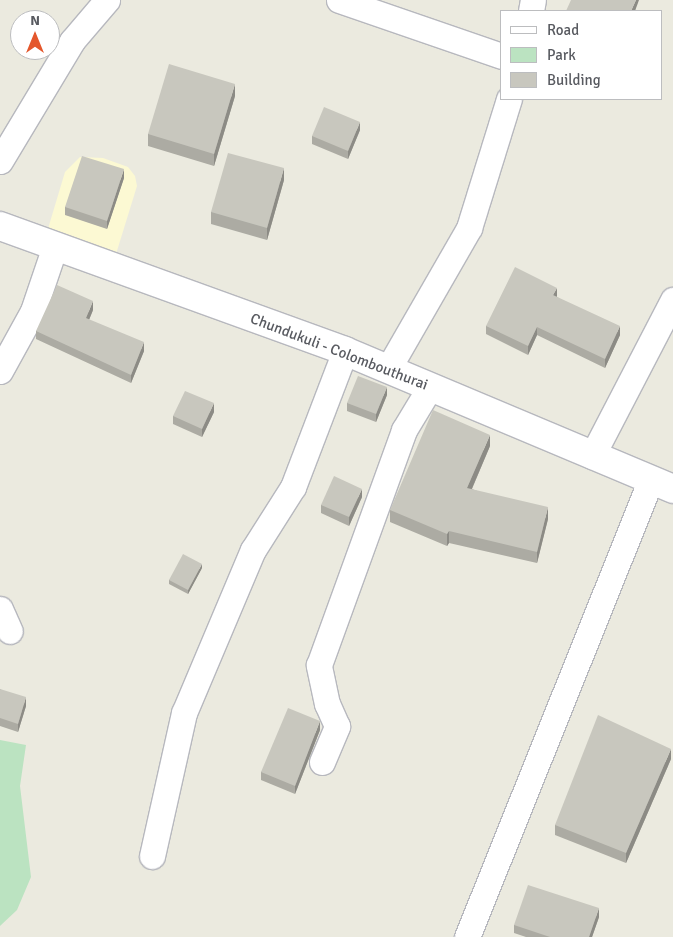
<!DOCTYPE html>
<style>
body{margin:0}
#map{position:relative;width:673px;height:937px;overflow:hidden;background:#ebeadf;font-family:Signika,sans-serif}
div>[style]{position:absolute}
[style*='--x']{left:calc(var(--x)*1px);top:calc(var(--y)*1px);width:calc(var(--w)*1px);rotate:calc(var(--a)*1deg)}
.commercial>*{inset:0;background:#fcf9d3}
.green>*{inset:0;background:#bbe3c1}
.roads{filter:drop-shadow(1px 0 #b7b8be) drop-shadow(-1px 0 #b7b8be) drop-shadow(0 1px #b7b8be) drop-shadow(0 -1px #b7b8be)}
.street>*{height:25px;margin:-12.5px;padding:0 12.5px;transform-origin:12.5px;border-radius:12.5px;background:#fff}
.secondary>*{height:28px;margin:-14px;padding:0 14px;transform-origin:14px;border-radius:14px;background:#fff}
.wall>*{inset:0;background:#acaba3}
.shaded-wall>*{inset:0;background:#8c8b85}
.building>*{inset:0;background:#c8c7be}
span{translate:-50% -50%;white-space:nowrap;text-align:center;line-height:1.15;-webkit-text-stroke:4px #fff;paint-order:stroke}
.street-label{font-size:15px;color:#585a60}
.legend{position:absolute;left:500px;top:10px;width:162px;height:90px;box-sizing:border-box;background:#fff;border:1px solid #bcbdbf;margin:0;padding:6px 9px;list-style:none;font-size:15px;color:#585a60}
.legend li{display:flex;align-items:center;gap:10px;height:25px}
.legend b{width:25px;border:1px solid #bcbdbf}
.north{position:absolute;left:10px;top:10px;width:50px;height:50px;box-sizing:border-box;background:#fff;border:1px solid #bcbdbf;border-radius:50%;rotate:0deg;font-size:14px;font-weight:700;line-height:20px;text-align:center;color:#585a60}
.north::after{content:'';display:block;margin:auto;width:18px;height:22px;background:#e4572c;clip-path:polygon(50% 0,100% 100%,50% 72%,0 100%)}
</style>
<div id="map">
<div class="commercial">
<i style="clip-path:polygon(80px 157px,103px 158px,128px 167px,135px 176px,137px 186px,112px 267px,44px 242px,65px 172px)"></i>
</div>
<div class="green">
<i style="clip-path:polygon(0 740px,26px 745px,20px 786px,31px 877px,17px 910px,0 926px)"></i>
</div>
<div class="roads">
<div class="street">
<i style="--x:339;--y:0;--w:172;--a:19"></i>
<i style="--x:531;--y:11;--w:11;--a:-80"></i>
<i style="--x:0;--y:161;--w:140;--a:-59"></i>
<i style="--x:72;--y:41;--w:54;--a:-49.5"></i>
<i style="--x:388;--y:369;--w:163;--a:-60.1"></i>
<i style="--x:469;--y:228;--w:135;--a:-72.8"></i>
<i style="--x:0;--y:371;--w:68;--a:-61.2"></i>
<i style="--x:33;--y:311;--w:69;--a:-71.3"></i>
<i style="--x:592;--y:456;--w:176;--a:-62.6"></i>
<i style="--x:0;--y:609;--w:24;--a:66"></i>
<i style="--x:322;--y:762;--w:39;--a:-67"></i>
<i style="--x:337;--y:726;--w:24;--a:-114"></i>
<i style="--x:327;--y:704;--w:40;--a:-102"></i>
<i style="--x:319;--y:665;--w:250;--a:-70.1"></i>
<i style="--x:404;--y:430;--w:50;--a:-58.8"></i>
<i style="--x:152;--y:856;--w:147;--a:-77.4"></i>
<i style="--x:184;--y:713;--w:177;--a:-67.1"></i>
<i style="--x:253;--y:550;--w:75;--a:-57.6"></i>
<i style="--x:293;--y:487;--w:146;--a:-69.1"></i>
<i style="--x:467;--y:937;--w:491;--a:-68.1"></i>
</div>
<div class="secondary">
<i style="--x:0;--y:226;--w:367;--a:19.9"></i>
<i style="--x:345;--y:351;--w:356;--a:22.8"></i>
</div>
</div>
<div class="wall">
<i style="clip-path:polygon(235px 96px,214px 166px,148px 146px,148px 134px)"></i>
<i style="clip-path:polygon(360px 130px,348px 159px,312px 144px,312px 136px)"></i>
<i style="clip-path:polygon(124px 178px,107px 229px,65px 215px,65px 207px)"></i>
<i style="clip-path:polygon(284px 180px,267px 240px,211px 224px,211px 212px)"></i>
<i style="clip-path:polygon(557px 296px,557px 297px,620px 335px,605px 368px,537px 335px,528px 355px,486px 334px,486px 326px)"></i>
<i style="clip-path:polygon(93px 310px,89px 320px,144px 351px,131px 383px,36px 339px,36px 331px)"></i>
<i style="clip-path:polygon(387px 395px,376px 422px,347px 411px,347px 403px)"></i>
<i style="clip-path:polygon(214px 412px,202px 437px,173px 424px,173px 416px)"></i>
<i style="clip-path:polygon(490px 446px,472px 489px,548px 519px,537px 563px,449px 543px,447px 546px,390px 522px,390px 510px)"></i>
<i style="clip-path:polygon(362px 497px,349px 526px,321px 513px,321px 505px)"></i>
<i style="clip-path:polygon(202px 568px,188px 594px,169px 584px,169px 580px)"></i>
<i style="clip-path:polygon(0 689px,26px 706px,18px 732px,0 726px)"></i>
<i style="clip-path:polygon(320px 730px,295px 794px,261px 780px,261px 772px)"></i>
<i style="clip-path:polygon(671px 759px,626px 863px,555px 835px,555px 825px)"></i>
<i style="clip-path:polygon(599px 917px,592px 937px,526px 937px,514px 933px,514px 925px)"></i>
</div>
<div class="shaded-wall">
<i style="clip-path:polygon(636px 0,639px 0,635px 11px,631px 11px)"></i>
<i style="clip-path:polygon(235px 84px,235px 96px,214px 166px,214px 154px)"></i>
<i style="clip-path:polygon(360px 122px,360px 130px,348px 159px,348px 151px)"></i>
<i style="clip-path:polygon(284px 168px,284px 180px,267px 240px,267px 228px)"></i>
<i style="clip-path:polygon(124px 169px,124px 178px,107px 229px,107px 221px)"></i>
<i style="clip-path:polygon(557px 288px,557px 296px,553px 304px,553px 295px)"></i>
<i style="clip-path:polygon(93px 301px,93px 310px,86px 327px,86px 318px)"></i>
<i style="clip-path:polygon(620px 326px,620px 335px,605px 368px,605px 359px)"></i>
<i style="clip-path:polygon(537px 327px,537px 335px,528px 355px,528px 346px)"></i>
<i style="clip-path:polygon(144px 342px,144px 351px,131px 383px,131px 375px)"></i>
<i style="clip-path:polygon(387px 387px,387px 395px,376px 422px,376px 414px)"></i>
<i style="clip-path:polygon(214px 403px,214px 412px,202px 437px,202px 429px)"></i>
<i style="clip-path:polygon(490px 435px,490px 446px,467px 500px,467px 488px)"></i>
<i style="clip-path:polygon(362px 489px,362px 497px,349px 526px,349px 517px)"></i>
<i style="clip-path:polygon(548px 507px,548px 519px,537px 563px,537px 552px)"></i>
<i style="clip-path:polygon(449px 531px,449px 543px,447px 546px,447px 534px)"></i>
<i style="clip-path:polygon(202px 564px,202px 568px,188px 594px,188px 590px)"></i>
<i style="clip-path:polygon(26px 697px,26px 706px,18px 732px,18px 724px)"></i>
<i style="clip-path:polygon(320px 721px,320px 730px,295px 794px,295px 786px)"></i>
<i style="clip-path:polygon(671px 749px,671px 759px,626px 863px,626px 853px)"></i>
<i style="clip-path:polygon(599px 908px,599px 917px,592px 937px,589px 937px)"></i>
</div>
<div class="building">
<i style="clip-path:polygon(571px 0,636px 0,631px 11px,566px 11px)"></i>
<i style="clip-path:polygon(169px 64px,235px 84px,214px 154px,148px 134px)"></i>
<i style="clip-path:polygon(324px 107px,360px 122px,348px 151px,312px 136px)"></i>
<i style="clip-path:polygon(228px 153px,284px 168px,267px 228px,211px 212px)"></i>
<i style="clip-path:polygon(82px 156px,124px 169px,107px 221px,65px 207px)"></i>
<i style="clip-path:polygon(515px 267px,557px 288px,553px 295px,620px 326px,605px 359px,537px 327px,528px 346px,486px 326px)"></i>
<i style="clip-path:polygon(57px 285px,93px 301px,86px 318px,144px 342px,131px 375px,36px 331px)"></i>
<i style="clip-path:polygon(358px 376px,387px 387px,376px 414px,347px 403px)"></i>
<i style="clip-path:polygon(185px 391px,214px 403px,202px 429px,173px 416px)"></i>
<i style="clip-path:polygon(433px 410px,490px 435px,467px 488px,548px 507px,537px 552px,449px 531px,447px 534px,390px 510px)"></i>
<i style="clip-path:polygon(334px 476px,362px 489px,349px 517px,321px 505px)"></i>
<i style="clip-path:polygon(183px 554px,202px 564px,188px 590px,169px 580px)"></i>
<i style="clip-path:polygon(0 689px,26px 697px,18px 724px,0 718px)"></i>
<i style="clip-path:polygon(288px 708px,320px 721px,295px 786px,261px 772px)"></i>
<i style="clip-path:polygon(598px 715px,671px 749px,626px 853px,555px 825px)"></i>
<i style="clip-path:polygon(528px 885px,599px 908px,589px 937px,550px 937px,514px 925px)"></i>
</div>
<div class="street-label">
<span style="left:339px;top:352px;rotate:21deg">Chundukuli - Colombouthurai</span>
</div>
<ul class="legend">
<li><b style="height:6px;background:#fff"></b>Road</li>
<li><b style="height:14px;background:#bbe3c1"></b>Park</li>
<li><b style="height:14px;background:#c8c7be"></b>Building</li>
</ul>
<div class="north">N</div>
</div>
